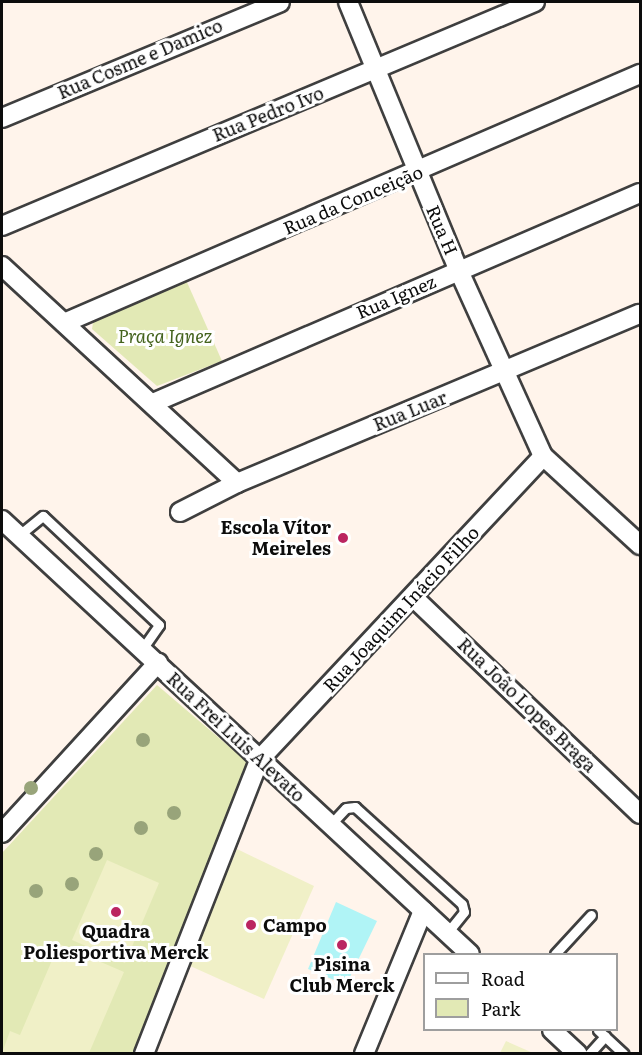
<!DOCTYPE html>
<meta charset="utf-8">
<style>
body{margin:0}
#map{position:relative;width:642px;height:1055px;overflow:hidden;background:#fff4eb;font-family:Literata,serif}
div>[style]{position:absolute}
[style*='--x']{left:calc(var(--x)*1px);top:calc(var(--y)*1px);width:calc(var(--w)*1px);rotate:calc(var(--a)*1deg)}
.green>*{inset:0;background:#e2e9b5}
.pitch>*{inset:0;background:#f0f0c7}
.water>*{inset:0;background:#b0f4f6}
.roads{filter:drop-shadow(2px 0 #3f3f3f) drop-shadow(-2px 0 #3f3f3f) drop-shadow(0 2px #3f3f3f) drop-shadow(0 -2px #3f3f3f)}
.service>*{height:9px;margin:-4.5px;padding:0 4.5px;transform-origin:4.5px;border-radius:4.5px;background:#fff}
.minor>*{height:18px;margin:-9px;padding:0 9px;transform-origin:9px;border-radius:9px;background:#fff}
.trees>*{width:14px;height:14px;margin:-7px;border-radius:50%;background:#98a47a}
.dots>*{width:16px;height:16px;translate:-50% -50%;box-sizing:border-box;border:3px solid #fff;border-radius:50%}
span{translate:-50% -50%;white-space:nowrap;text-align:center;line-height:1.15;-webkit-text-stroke:6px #fff;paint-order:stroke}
.street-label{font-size:18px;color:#0c0c0c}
.park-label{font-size:18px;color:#44631d;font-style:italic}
.poi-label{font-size:18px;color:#0c0c0c;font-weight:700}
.right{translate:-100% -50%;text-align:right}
.left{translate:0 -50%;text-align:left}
.frame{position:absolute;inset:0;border:3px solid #0c0c0c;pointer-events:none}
.legend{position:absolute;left:423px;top:953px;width:195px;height:78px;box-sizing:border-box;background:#fff;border:2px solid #9e9e9e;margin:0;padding:8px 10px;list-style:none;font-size:18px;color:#0c0c0c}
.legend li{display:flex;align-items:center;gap:12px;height:30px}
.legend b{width:30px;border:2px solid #9e9e9e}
</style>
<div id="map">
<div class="green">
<i style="clip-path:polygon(186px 280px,222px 361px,157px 386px,92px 329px,93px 323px,97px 317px)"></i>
<i style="clip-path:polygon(157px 685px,259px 772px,142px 1053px,2px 1053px,2px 853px)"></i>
</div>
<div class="pitch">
<i style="clip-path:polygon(237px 849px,314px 886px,264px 999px,188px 965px)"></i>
<i style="clip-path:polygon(107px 860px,159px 883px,125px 963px,72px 940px)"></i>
<i style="clip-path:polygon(59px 944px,124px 972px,89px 1053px,2px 1053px,10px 1031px,20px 1035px)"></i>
<i style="clip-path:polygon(506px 1041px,533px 1053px,500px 1053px)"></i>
</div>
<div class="water">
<i style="clip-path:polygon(336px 902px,377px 921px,346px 985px,308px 969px)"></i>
</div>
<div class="roads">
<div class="service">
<i style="--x:18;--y:536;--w:32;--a:-39"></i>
<i style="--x:43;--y:516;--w:159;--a:43.2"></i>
<i style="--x:159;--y:625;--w:29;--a:125"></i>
<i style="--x:330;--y:825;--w:23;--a:-47"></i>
<i style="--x:346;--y:808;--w:9;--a:-6"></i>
<i style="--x:355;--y:807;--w:144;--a:42.2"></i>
<i style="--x:462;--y:904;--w:8;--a:76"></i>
<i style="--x:464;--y:912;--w:27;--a:129"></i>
<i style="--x:555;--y:954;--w:53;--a:-47.3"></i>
<i style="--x:598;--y:1030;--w:35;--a:43"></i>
<i style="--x:589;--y:1054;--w:24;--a:-48"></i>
</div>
<div class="minor">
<i style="--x:348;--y:2;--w:291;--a:67.6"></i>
<i style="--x:459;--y:271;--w:203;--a:65.6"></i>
<i style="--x:543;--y:456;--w:132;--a:42.5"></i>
<i style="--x:2;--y:118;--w:301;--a:-22.6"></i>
<i style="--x:2;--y:226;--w:578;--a:-22.8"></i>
<i style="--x:2;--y:266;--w:320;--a:42.7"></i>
<i style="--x:64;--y:323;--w:628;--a:-23.38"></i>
<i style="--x:153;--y:403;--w:530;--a:-23.33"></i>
<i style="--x:180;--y:512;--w:64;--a:-27"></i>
<i style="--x:237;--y:483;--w:437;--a:-22.8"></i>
<i style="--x:2;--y:520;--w:638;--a:42.84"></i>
<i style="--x:413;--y:597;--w:314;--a:43.7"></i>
<i style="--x:2;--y:833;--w:231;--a:-47.5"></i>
<i style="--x:552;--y:1030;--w:35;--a:43"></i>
<i style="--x:144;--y:1054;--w:316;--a:-68.6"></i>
<i style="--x:259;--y:760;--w:416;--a:-46.9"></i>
<i style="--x:364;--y:1054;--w:155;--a:-67.6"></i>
</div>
</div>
<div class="trees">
<i style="left:143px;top:740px"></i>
<i style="left:31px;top:788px"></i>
<i style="left:174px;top:813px"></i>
<i style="left:141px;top:828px"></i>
<i style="left:96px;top:854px"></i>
<i style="left:72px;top:884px"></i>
<i style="left:36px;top:891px"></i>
</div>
<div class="dots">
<i style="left:343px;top:538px;background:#bb2561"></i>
<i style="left:116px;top:912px;background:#bb2561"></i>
<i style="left:251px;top:925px;background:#bb2561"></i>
<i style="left:342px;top:945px;background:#bb2561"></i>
</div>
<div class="street-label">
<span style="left:140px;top:59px;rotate:-23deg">Rua Cosme e Damico</span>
<span style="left:268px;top:114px;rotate:-22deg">Rua Pedro Ivo</span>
<span style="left:353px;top:200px;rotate:-23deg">Rua da Conceição</span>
<span style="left:442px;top:230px;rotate:67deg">Rua H</span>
<span style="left:396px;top:297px;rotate:-23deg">Rua Ignez</span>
<span style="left:410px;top:411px;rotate:-22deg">Rua Luar</span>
<span style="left:401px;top:609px;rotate:-47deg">Rua Joaquim Inácio Filho</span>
<span style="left:527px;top:705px;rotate:44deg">Rua João Lopes Braga</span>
<span style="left:236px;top:737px;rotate:43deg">Rua Frei Luis Alevato</span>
</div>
<div class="park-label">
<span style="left:165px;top:336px">Praça Ignez</span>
</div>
<div class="poi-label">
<span class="right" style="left:331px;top:538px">Escola Vítor<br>Meireles</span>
<span class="left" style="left:263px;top:925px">Campo</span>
<span style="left:116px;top:942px">Quadra<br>Poliesportiva Merck</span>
<span style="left:342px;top:975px">Pisina<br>Club Merck</span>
</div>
<div class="frame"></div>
<ul class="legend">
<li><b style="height:8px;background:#fff"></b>Road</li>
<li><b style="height:16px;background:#e2e9b5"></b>Park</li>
</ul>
</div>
